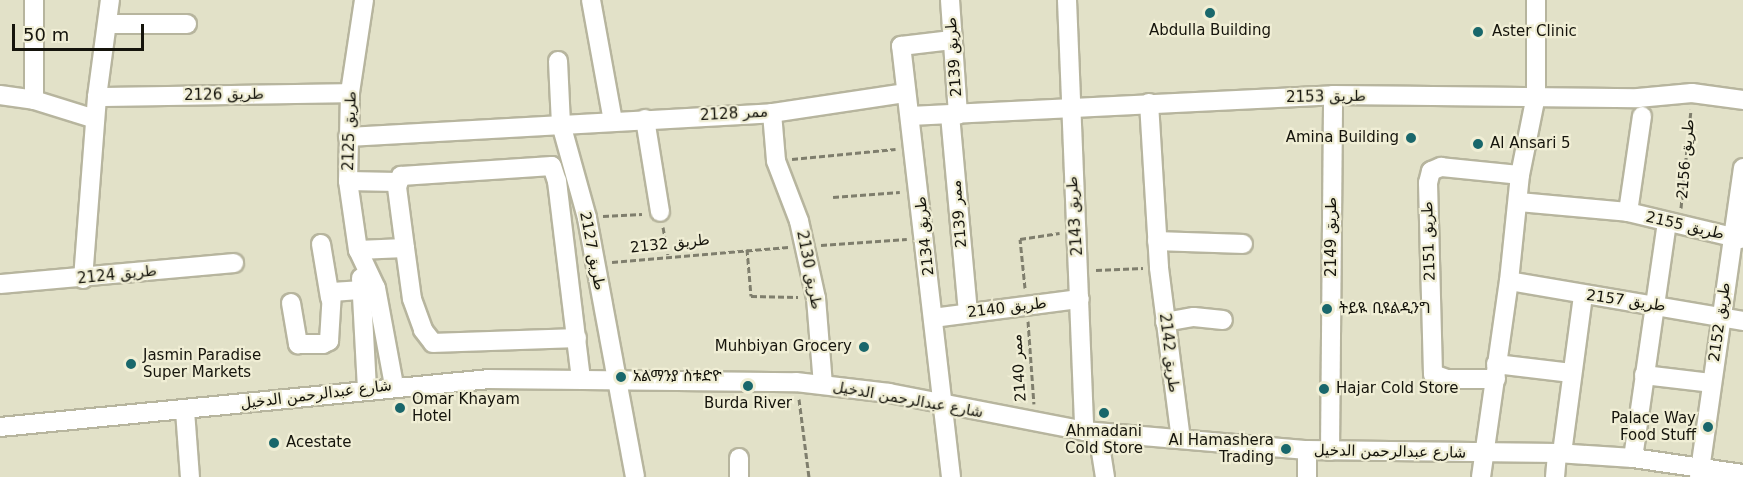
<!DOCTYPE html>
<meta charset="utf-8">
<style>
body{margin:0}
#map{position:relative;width:1743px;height:477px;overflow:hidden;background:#e2e1c8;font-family:"DejaVu Sans",Vazirmatn,"Noto Sans Ethiopic",sans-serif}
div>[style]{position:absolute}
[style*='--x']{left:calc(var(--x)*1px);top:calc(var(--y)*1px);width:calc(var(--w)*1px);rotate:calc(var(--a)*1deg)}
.path>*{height:3px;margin-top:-1.5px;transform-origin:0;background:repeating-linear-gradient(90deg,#7f7e6d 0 6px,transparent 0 9px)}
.roads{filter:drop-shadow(2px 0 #b7b59e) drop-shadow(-2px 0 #b7b59e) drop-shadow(0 2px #b7b59e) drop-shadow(0 -2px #b7b59e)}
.minor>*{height:18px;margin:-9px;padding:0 9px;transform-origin:9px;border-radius:9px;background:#fff}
.dots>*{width:16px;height:16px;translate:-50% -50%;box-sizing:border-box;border:3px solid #f0eed5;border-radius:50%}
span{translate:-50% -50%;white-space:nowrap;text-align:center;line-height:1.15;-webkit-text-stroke:4.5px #f0eed5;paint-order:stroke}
.poi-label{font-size:15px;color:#15140c}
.left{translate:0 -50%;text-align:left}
.right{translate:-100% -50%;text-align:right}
.street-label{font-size:15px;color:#15140c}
.scale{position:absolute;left:12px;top:24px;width:132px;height:27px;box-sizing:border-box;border:3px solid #15140c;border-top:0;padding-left:8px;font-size:18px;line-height:21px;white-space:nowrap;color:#15140c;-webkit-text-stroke:4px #f0eed5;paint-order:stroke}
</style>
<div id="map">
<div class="path">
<i style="--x:792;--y:159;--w:104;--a:-5.5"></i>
<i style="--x:833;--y:197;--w:67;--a:-4.3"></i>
<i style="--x:1681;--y:208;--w:99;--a:-84.2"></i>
<i style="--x:603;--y:216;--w:39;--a:-3"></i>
<i style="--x:663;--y:227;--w:28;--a:80"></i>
<i style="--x:821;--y:245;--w:86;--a:-4"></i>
<i style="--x:747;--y:249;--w:47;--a:85.1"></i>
<i style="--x:751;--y:296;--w:47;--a:1.2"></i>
<i style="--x:612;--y:262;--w:177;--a:-4.9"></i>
<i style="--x:1096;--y:270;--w:47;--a:-2.4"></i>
<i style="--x:1025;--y:288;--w:49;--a:-95.8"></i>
<i style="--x:1020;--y:239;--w:40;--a:-8.5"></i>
<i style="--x:1028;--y:321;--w:83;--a:85.9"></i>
<i style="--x:799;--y:399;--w:79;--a:82.7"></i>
</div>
<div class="roads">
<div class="minor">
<i style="--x:34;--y:0;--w:100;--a:90"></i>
<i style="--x:34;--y:100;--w:64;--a:17.3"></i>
<i style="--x:364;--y:0;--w:94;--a:98.6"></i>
<i style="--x:350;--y:93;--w:88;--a:91.3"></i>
<i style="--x:348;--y:181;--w:70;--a:81.8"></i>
<i style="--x:358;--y:250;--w:42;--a:64.7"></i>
<i style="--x:376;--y:288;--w:99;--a:79.5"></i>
<i style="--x:591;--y:0;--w:123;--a:79.7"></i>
<i style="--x:950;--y:0;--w:115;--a:86"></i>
<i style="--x:1067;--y:0;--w:431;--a:87.7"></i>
<i style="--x:110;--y:24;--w:77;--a:0"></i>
<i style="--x:558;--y:61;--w:63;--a:87.3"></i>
<i style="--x:561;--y:124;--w:98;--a:74.5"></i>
<i style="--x:587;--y:218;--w:263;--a:79.5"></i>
<i style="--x:0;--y:95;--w:34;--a:8"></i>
<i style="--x:97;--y:97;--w:253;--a:-0.9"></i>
<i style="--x:1149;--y:103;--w:165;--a:86.5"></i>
<i style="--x:1159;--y:268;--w:172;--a:82.7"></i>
<i style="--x:772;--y:113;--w:48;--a:85.2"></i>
<i style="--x:776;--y:161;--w:64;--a:69"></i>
<i style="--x:799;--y:221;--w:79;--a:77.6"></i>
<i style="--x:816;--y:298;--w:87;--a:85.4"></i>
<i style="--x:950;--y:115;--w:198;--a:84.8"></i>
<i style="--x:910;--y:116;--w:424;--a:-2.8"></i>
<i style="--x:1333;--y:95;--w:305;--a:0.6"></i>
<i style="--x:1638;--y:98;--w:54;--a:-5.3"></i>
<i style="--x:1692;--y:93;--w:51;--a:7.8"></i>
<i style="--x:645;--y:119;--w:94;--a:80.8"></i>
<i style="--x:348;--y:137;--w:425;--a:-3.2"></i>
<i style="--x:772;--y:113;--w:135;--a:-8.5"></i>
<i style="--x:348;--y:181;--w:49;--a:1.2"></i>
<i style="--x:1519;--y:202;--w:109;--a:5.2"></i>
<i style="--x:1628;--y:212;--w:116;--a:13.4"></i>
<i style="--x:1628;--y:212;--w:97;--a:-81.7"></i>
<i style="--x:1157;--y:241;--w:86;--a:2"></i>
<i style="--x:321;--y:244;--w:55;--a:80.5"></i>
<i style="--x:405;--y:248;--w:51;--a:82.2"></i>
<i style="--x:412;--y:299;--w:33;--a:70"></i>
<i style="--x:423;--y:330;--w:16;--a:52"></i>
<i style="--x:433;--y:343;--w:144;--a:-2"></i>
<i style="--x:358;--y:250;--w:47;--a:-2.4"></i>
<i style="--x:405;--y:248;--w:62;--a:-97.5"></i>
<i style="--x:397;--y:187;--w:12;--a:-70"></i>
<i style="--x:401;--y:176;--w:151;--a:-3.8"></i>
<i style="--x:552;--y:166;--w:16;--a:72"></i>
<i style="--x:557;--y:181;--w:200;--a:83.1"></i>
<i style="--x:361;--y:278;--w:110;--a:86.9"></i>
<i style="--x:83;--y:279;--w:183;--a:-85.6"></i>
<i style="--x:97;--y:97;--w:98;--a:-82.4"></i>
<i style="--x:1509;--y:281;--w:237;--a:9.7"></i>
<i style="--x:0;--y:284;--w:235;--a:-5.1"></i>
<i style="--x:291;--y:303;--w:42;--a:80.3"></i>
<i style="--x:298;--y:344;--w:25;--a:0"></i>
<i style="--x:323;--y:344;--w:7;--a:-27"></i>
<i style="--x:329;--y:341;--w:49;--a:-86.5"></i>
<i style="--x:332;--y:292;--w:27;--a:-4"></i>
<i style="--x:933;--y:318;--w:148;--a:-7.4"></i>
<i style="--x:1165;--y:322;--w:29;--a:-10"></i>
<i style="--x:1194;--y:317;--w:29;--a:6"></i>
<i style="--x:1496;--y:364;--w:76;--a:6.8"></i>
<i style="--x:1644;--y:375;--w:67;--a:6.8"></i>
<i style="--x:1496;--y:379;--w:49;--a:180"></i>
<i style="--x:1447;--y:379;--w:15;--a:-160"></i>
<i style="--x:1433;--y:374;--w:191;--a:-91.5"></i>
<i style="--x:1428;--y:183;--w:12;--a:-76"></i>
<i style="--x:1431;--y:171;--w:11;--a:-22"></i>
<i style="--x:1441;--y:167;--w:79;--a:5.8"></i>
<i style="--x:185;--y:411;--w:66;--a:85.7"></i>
<i style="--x:0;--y:427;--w:490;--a:-5.6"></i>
<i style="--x:488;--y:379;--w:308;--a:0.6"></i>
<i style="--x:796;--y:382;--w:94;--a:6.7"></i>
<i style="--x:889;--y:393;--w:199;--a:11"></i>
<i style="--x:1084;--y:431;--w:224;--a:4.9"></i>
<i style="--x:1307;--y:450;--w:250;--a:0.7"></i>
<i style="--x:1557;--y:453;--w:76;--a:3.8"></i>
<i style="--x:1633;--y:458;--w:111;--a:8.3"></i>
<i style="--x:1098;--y:433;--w:45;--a:81"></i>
<i style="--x:1307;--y:450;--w:27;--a:90"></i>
<i style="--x:1330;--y:451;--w:356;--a:-89.5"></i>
<i style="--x:1562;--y:453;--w:159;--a:-82.4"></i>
<i style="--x:739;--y:458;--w:19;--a:90"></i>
<i style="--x:1633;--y:458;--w:238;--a:-81.8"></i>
<i style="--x:951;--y:477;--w:434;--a:-96.6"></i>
<i style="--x:901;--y:46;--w:51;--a:-6.7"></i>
<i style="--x:1481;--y:477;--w:198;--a:-81.9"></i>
<i style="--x:1509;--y:281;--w:107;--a:-84.1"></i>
<i style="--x:1520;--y:175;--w:81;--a:-78.6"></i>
<i style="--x:1536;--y:96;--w:96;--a:-90"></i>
<i style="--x:1555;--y:477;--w:24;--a:-85"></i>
<i style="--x:1699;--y:477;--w:312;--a:-81.9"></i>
</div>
</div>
<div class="dots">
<i style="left:1210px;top:13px;background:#19676b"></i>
<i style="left:1478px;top:32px;background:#19676b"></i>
<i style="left:1411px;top:138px;background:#19676b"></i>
<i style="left:1478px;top:144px;background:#19676b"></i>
<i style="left:1327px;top:309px;background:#19676b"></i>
<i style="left:864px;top:347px;background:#19676b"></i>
<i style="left:131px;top:364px;background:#19676b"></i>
<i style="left:621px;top:377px;background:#19676b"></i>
<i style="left:748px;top:386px;background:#19676b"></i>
<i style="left:1324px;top:389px;background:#19676b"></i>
<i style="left:400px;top:408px;background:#19676b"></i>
<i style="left:1104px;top:413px;background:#19676b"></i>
<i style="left:1708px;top:427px;background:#19676b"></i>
<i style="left:274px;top:443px;background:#19676b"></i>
<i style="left:1286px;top:449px;background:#19676b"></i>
</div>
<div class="poi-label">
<span style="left:1210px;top:31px">Abdulla Building</span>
<span class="left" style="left:1492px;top:32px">Aster Clinic</span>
<span class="right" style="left:1399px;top:138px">Amina Building</span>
<span class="left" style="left:1490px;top:144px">Al Ansari 5</span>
<span class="left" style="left:1339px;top:309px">ትይዪ ቢዩልዲንግ</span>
<span class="right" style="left:852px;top:347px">Muhbiyan Grocery</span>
<span class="left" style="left:143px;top:364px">Jasmin Paradise<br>Super Markets</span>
<span class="left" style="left:633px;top:377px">አልማንያ ስቱድዮ</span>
<span class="left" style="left:1336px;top:389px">Hajar Cold Store</span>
<span class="left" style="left:412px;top:408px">Omar Khayam<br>Hotel</span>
<span style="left:748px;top:404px">Burda River</span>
<span class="right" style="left:1696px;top:427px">Palace Way<br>Food Stuff</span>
<span style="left:1104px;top:440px">Ahmadani<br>Cold Store</span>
<span class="right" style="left:1274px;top:449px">Al Hamashera<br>Trading</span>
<span class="left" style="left:286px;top:443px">Acestate</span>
</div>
<div class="street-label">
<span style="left:954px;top:57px;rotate:-94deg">طريق 2139</span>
<span style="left:224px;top:95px;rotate:-1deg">طريق 2126</span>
<span style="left:1326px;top:97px;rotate:-1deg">طريق 2153</span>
<span style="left:734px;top:114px;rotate:-3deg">ممر 2128</span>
<span style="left:350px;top:131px;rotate:-88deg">طريق 2125</span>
<span style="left:1686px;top:159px;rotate:-85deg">طريق 2156</span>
<span style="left:959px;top:214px;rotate:-95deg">ممر 2139</span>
<span style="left:1075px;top:216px;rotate:-94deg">طريق 2143</span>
<span style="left:1685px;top:226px;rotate:13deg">طريق 2155</span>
<span style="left:925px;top:236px;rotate:-96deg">طريق 2134</span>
<span style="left:1332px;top:237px;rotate:-90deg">طريق 2149</span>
<span style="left:1429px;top:241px;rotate:-92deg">طريق 2151</span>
<span style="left:670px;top:244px;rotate:-6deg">طريق 2132</span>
<span style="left:592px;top:251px;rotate:79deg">طريق 2127</span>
<span style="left:809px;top:270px;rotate:79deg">طريق 2130</span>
<span style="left:117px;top:275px;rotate:-6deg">طريق 2124</span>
<span style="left:1626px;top:301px;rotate:8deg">طريق 2157</span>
<span style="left:1007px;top:308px;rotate:-7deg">طريق 2140</span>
<span style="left:1720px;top:322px;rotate:-82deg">طريق 2152</span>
<span style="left:1169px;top:353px;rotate:83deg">طريق 2142</span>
<span style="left:1019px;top:368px;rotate:-94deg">ممر 2140</span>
<span style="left:316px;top:395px;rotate:-7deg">شارع عبدالرحمن الدخيل</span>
<span style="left:908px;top:400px;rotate:10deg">شارع عبدالرحمن الدخيل</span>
<span style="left:1390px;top:452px;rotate:1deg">شارع عبدالرحمن الدخيل</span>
</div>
<div class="scale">50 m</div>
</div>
